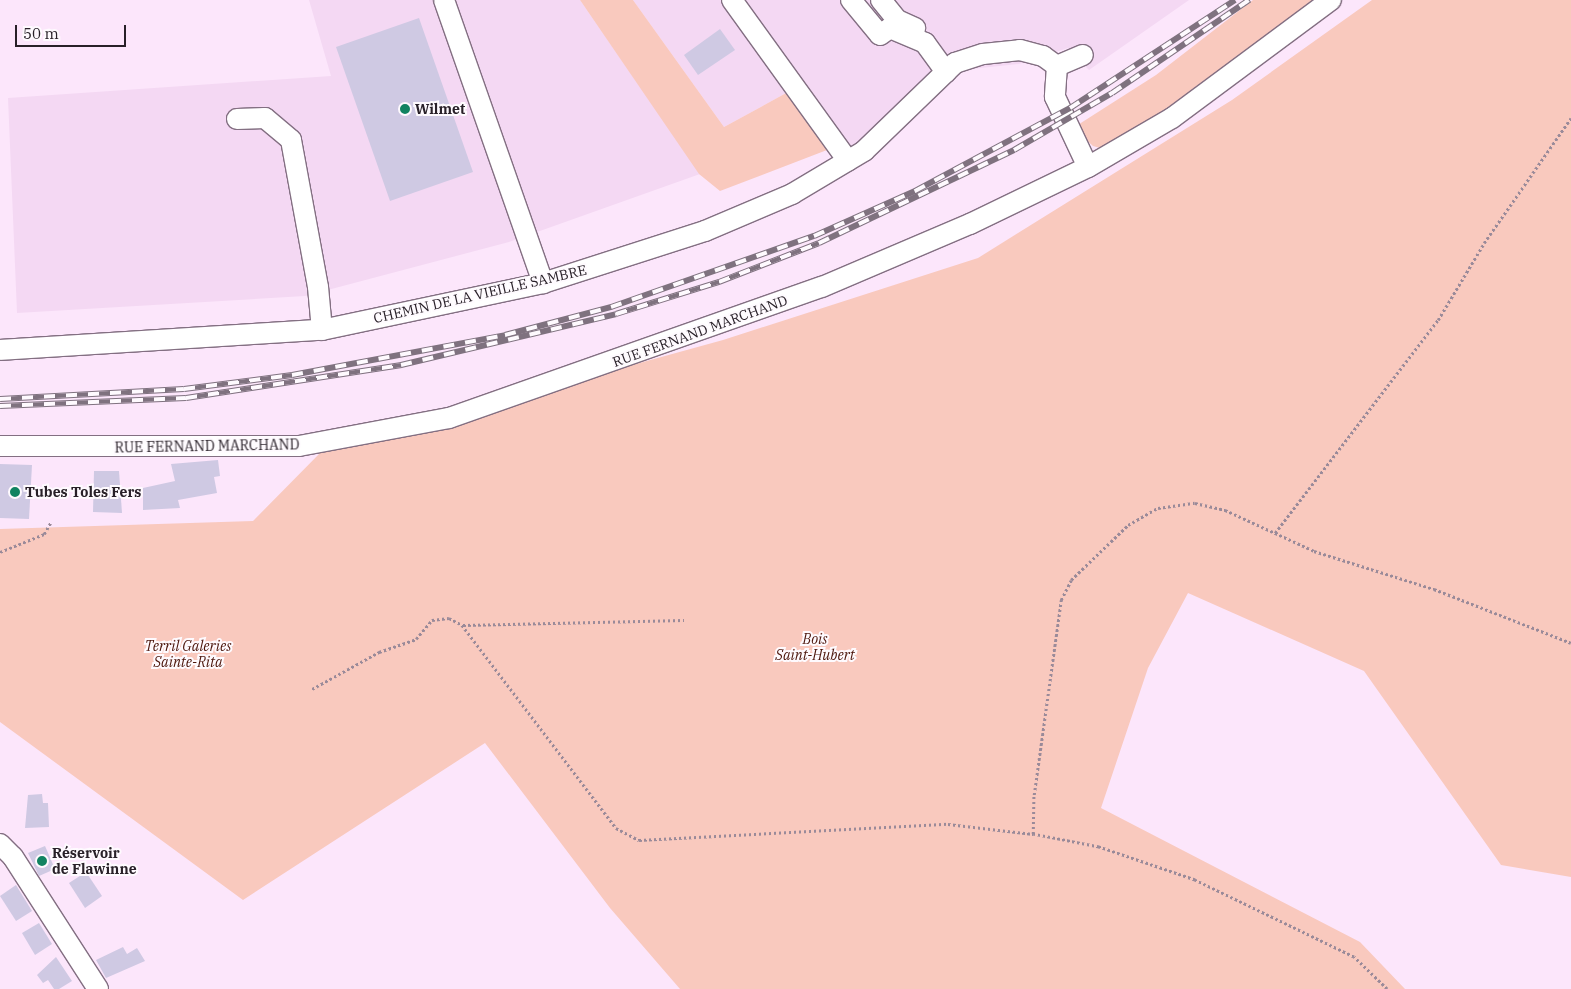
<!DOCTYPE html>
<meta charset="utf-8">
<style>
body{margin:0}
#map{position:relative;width:1571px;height:989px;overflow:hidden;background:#fce6fb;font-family:"IBM Plex Serif",serif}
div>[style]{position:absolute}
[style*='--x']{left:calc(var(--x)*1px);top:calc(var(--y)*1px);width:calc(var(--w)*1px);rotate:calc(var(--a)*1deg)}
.built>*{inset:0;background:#f4d8f3}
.green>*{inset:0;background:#f9c9be}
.building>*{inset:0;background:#cfc9e3}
.path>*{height:2.5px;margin-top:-1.25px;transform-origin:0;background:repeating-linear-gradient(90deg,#9a8a99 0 2.5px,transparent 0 5px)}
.roads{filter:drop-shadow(1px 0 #836f82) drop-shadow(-1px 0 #836f82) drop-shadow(0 1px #836f82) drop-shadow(0 -1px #836f82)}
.minor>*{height:20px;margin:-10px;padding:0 10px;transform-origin:10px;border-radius:10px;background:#fff}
.rail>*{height:5.5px;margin-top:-2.75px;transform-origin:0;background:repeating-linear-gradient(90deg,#fefafe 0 11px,#7f727f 0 22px);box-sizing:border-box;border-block:1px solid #7f727f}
.dots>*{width:14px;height:14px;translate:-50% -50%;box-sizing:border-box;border:2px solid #fefafe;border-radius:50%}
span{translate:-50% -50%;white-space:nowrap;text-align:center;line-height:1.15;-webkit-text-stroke:4px #fefafe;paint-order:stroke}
.poi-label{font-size:14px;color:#282028;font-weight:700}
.left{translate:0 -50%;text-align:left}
.street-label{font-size:14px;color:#282028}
.park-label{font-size:14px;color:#4c150b;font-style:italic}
.scale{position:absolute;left:15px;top:25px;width:111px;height:22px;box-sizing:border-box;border:2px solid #282028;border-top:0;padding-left:6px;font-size:15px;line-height:18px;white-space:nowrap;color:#282028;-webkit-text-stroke:4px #fefafe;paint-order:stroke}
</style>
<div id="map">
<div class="built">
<i style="clip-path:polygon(309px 0,580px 0,700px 174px,509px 242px,305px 296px,17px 313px,8px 98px,331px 76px)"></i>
<i style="clip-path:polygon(633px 0,1189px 0,1089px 70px,1068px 48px,1019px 64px,962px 70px,834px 161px,788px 92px,724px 127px)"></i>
</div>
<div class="green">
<i style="clip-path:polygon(580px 0,633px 0,724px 127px,788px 92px,827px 150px,720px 191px,699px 174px)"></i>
<i style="clip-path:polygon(1253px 0,1321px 0,1107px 150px,1093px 146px,1073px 128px,1156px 75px)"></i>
<i style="clip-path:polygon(1372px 0,1571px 0,1571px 877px,1501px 865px,1364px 671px,1188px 593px,1148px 668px,1101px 808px,1360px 942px,1405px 989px,680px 989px,610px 908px,485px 743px,243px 900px,0 722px,0 529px,253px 521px,323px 450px,723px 340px,978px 258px,1232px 100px)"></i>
</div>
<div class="building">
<i style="clip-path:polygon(419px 18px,473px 172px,390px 201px,336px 47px)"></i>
<i style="clip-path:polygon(720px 29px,735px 50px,698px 75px,684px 55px)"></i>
<i style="clip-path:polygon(218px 460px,220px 476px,214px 477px,217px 493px,178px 500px,180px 508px,143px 510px,143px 488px,175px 481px,171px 464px)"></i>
<i style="clip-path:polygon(0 464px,32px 465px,29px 519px,0 518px)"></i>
<i style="clip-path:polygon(94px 471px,119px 471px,122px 513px,93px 512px)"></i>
<i style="clip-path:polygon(42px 794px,43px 803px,48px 803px,49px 827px,25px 828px,28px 795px)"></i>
<i style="clip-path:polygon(45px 846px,55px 869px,39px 876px,28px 853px)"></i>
<i style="clip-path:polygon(86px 872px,102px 896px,85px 908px,69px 883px)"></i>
<i style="clip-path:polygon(16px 885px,32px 911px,16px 921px,0 896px)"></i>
<i style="clip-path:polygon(39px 923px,52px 944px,35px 955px,22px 933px)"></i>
<i style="clip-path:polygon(123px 947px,127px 954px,137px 948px,145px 961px,106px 978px,96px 960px)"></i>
<i style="clip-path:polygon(56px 957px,72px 981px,59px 989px,54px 989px,48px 980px,43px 983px,37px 975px)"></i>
</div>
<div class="path">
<i style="--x:1275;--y:533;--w:268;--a:-52.6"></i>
<i style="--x:1438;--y:320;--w:90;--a:-59.1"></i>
<i style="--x:1484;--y:243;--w:152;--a:-55.2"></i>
<i style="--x:0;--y:552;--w:48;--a:-22.2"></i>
<i style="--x:44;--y:534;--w:14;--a:-60"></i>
<i style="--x:463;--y:625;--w:221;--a:-1.3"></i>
<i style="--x:312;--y:689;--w:77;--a:-28.9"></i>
<i style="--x:379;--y:652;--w:39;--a:-19"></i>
<i style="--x:416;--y:639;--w:25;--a:-50"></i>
<i style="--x:432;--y:620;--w:17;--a:-7"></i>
<i style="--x:449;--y:618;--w:15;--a:28"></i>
<i style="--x:462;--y:625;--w:255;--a:52.8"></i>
<i style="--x:616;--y:828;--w:26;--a:28"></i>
<i style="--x:639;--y:840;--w:309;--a:-3"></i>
<i style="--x:948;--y:824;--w:86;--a:6.7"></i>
<i style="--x:1387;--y:989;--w:46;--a:-135.9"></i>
<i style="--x:1354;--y:957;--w:177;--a:-154.2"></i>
<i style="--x:1195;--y:880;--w:102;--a:-161"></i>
<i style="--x:1099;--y:847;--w:67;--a:-168.9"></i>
<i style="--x:1033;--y:834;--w:39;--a:-89"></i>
<i style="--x:1034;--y:795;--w:197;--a:-82.1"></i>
<i style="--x:1061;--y:600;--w:22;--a:-63"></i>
<i style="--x:1071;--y:580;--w:79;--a:-44"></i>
<i style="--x:1128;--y:525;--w:34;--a:-30"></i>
<i style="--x:1158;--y:508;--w:37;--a:-8"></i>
<i style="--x:1195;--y:503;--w:31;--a:13"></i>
<i style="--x:1225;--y:510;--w:98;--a:24.7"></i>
<i style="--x:1314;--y:551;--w:126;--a:17.6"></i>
<i style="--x:1434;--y:589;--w:147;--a:21.5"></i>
</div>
<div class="roads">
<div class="minor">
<i style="--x:444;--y:0;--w:300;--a:70.7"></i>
<i style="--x:732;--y:0;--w:198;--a:54.2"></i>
<i style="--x:851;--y:0;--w:45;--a:50.4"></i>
<i style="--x:880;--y:35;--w:12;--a:-35"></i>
<i style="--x:890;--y:28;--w:38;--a:23"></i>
<i style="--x:925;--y:43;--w:36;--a:54"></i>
<i style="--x:881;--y:0;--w:26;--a:51"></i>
<i style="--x:897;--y:20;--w:20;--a:24"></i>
<i style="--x:1057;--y:66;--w:31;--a:94"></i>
<i style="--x:1055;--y:97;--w:77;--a:64.8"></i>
<i style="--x:1057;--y:66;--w:28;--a:-23"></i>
<i style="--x:237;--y:119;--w:28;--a:-2"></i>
<i style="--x:265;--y:118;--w:34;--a:40"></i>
<i style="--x:291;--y:140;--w:149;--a:79.6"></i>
<i style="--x:318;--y:287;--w:43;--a:84.7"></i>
<i style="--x:0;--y:350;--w:323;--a:-3.6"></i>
<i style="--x:322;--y:330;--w:226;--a:-12"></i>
<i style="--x:543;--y:283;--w:170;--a:-17.8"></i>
<i style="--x:705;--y:231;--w:95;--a:-23"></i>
<i style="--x:792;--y:194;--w:84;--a:-30.8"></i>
<i style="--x:864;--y:151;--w:127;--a:-44"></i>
<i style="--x:955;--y:63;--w:29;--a:-18"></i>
<i style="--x:983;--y:54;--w:37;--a:-6"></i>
<i style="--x:1020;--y:50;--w:24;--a:15"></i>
<i style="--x:1043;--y:56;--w:17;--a:36"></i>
<i style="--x:0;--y:446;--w:299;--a:0"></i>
<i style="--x:299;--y:446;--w:153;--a:-10.6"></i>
<i style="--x:449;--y:418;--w:395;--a:-19.4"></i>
<i style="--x:822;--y:287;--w:161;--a:-23.1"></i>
<i style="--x:970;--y:224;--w:131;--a:-25.8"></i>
<i style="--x:1088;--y:167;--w:97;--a:-30.3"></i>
<i style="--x:1172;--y:118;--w:198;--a:-36.6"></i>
<i style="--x:0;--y:844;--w:18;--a:45"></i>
<i style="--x:13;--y:857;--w:157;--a:57.2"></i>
</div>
</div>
<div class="rail">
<i style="--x:0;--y:399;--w:184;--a:-3.1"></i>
<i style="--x:184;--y:389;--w:109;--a:-7.4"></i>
<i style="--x:292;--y:375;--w:217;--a:-10.6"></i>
<i style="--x:505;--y:335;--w:110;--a:-14.8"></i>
<i style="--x:611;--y:307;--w:215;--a:-19.3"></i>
<i style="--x:814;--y:236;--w:111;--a:-24"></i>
<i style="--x:915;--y:191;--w:176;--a:-28.2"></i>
<i style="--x:1070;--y:108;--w:197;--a:-33.2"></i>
<i style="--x:0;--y:406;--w:186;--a:-2.5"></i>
<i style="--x:186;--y:398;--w:218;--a:-8.7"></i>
<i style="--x:401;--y:365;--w:221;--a:-13.3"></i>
<i style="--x:616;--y:314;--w:108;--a:-17.3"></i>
<i style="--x:719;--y:282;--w:107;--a:-21.3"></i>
<i style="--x:819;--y:243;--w:216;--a:-25.5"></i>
<i style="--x:1014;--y:150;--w:113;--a:-30.2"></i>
<i style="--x:1112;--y:93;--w:166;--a:-34.2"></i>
</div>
<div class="dots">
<i style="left:405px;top:109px;background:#118361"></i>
<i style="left:15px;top:492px;background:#118361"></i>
<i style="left:42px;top:861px;background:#118361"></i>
</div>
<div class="poi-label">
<span class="left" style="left:415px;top:109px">Wilmet</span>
<span class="left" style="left:25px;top:492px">Tubes Toles Fers</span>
<span class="left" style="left:52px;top:861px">Réservoir<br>de Flawinne</span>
</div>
<div class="street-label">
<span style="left:480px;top:294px;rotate:-13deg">CHEMIN DE LA VIEILLE SAMBRE</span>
<span style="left:700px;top:331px;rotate:-20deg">RUE FERNAND MARCHAND</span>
<span style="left:207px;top:446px;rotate:-1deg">RUE FERNAND MARCHAND</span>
</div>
<div class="park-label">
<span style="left:815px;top:647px">Bois<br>Saint-Hubert</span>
<span style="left:188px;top:654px">Terril Galeries<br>Sainte-Rita</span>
</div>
<div class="scale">50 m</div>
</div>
